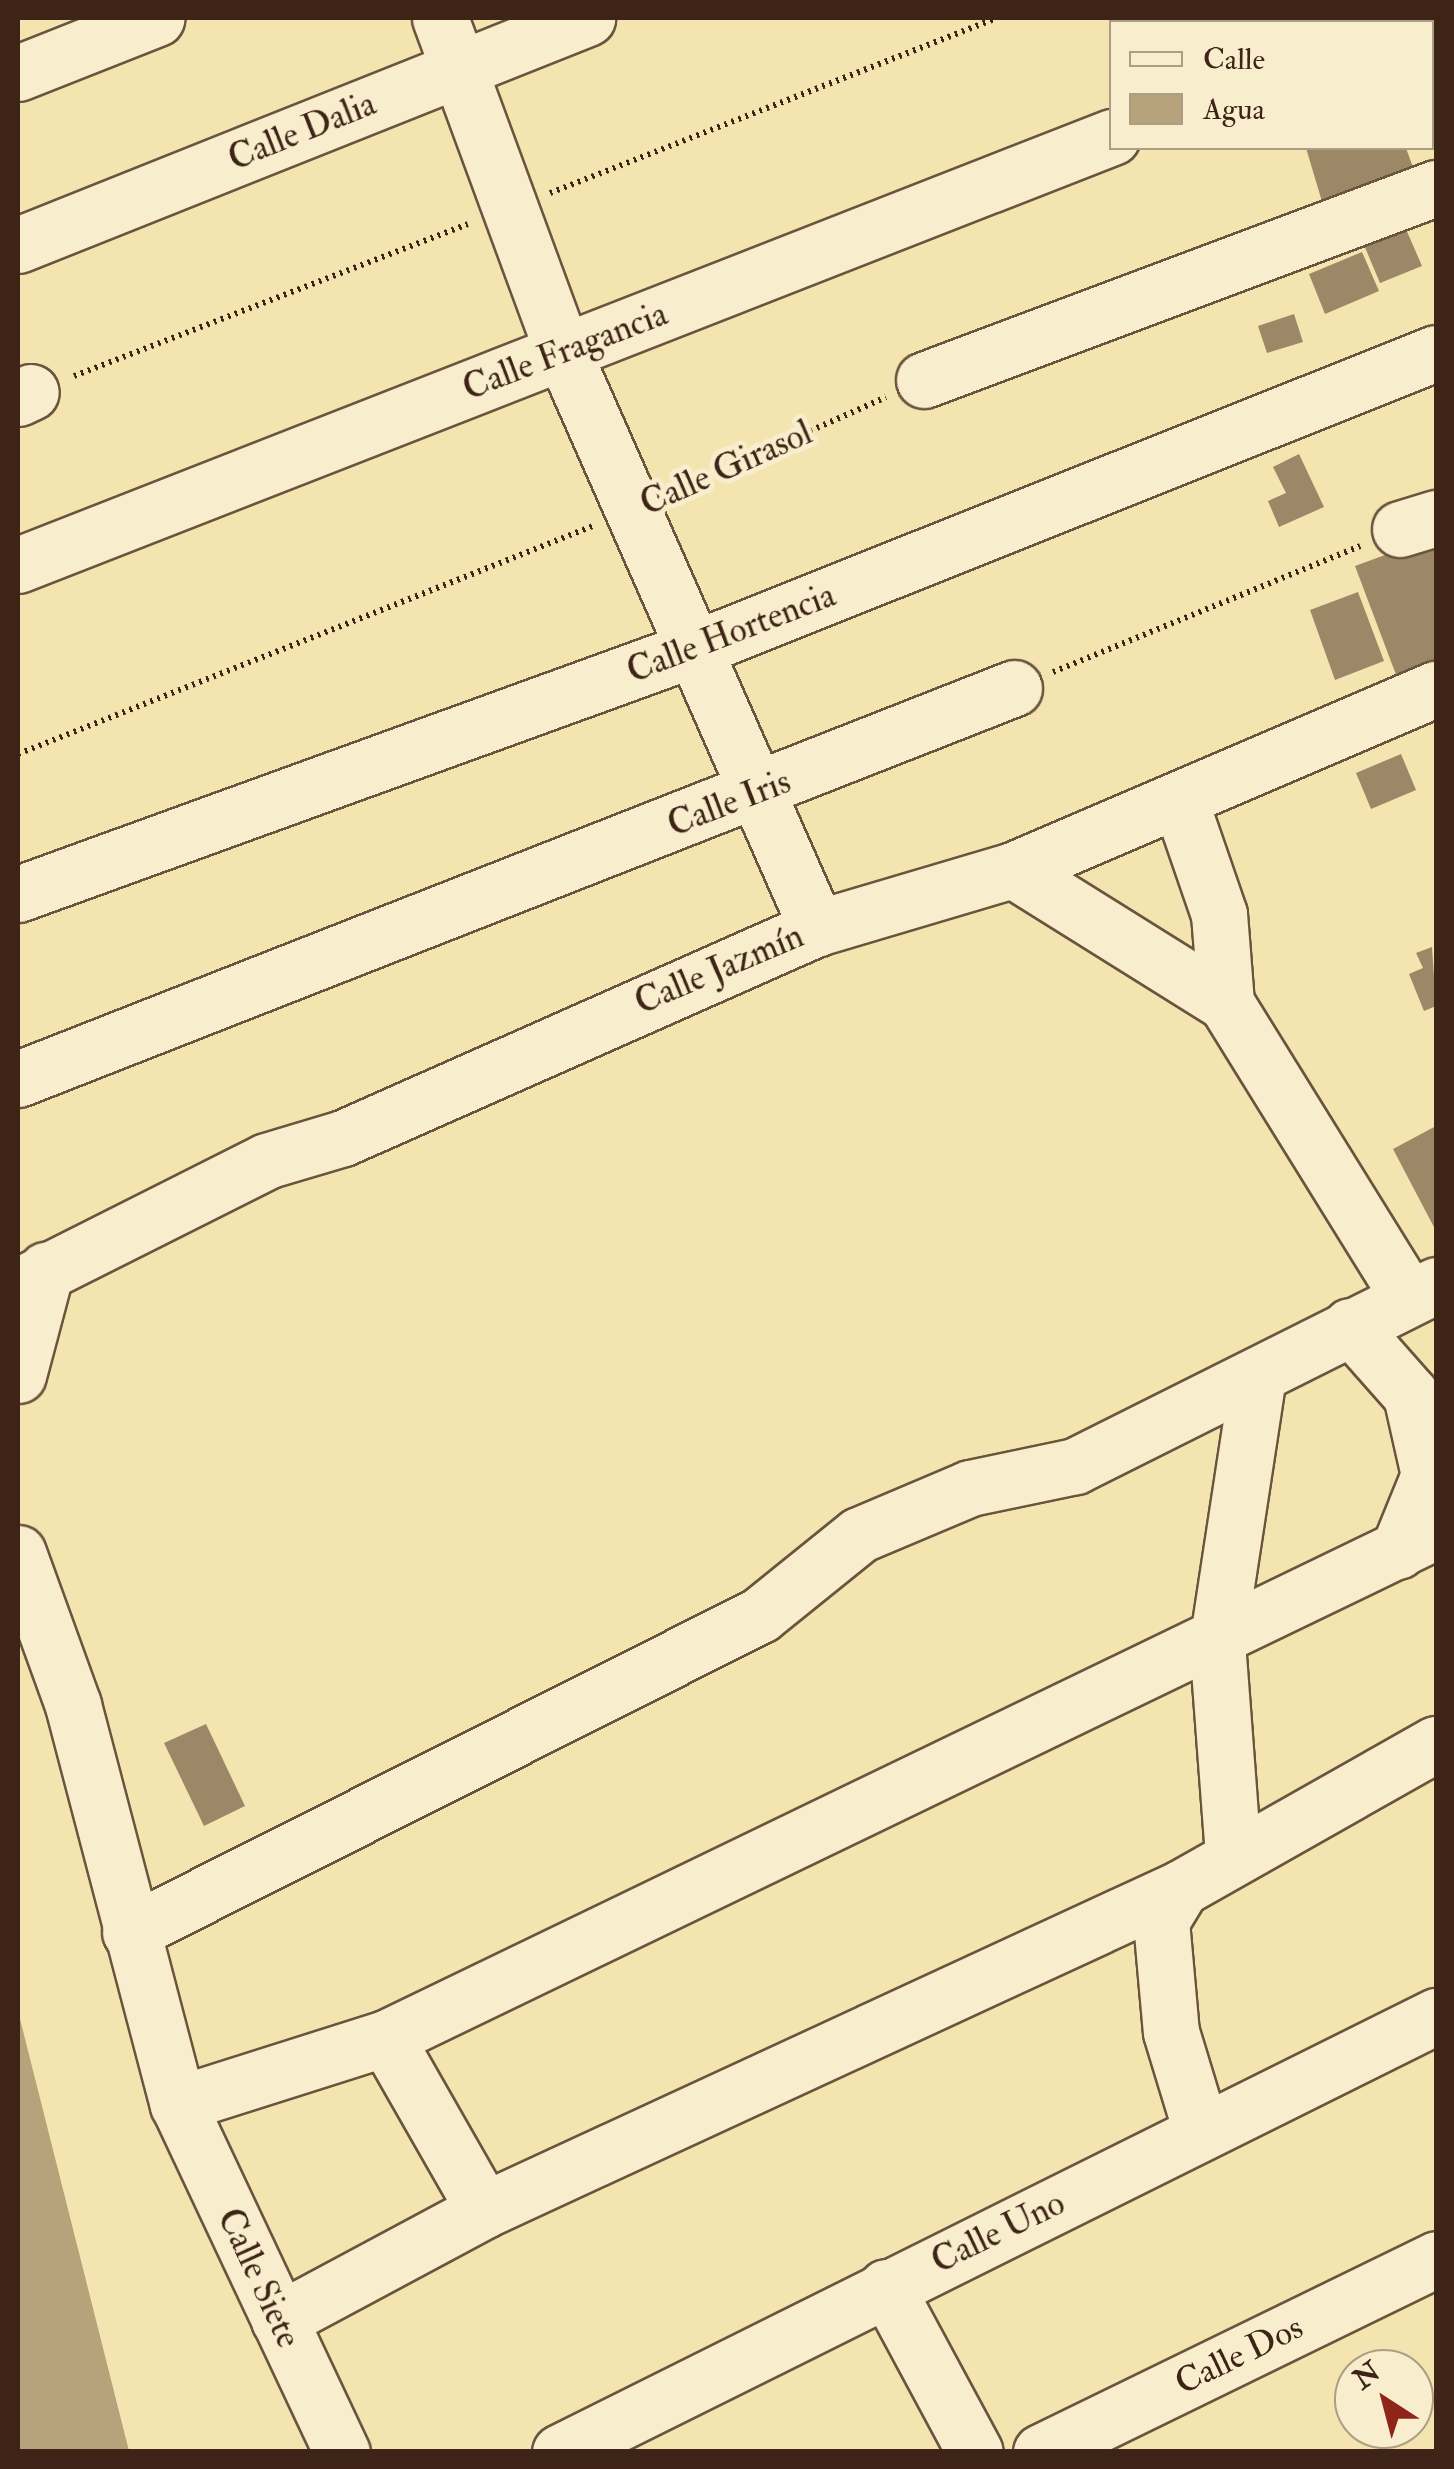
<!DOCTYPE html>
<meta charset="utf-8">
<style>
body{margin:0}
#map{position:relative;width:1454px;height:2469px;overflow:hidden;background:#f4e4b0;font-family:"IM FELL Double Pica",serif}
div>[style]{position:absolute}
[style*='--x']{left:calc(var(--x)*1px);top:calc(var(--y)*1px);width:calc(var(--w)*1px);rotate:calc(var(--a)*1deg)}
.water>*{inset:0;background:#b6a37c}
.building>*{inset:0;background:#9c8867}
.path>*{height:6px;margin-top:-3px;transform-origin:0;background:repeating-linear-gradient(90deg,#3d2417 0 2.5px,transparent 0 7.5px)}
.roads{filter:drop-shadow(2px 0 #6b543d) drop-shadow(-2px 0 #6b543d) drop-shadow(0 2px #6b543d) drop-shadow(0 -2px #6b543d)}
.minor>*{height:55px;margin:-27.5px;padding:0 27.5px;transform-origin:27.5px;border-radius:27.5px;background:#f8edcc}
span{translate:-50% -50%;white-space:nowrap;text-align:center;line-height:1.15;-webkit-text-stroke:10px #f8edcc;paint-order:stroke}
.street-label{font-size:35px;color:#3d2417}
.frame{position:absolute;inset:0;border:20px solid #3d2417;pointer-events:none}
.legend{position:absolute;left:1109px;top:20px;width:325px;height:130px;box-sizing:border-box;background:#f8edcc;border:2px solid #ad9d84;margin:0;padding:12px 18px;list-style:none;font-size:30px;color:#3d2417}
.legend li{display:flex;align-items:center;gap:20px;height:50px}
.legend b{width:50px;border:2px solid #ad9d84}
.north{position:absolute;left:1334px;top:2349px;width:100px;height:100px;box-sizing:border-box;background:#f8edcc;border:2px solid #ad9d84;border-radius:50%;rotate:324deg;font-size:28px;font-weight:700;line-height:40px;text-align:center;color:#3d2417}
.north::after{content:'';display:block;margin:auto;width:35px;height:45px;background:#8f2418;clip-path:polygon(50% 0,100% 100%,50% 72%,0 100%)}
</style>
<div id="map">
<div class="water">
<i style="clip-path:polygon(18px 2011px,129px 2451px,18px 2451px)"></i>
</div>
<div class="building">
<i style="clip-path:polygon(1230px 18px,1232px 22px,1182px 22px,1194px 18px)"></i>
<i style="clip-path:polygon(1296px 18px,1354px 18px,1356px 22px,1298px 22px)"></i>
<i style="clip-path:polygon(1436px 33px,1436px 101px,1432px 103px,1432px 35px)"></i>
<i style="clip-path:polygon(1306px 148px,1406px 148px,1414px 170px,1323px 205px)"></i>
<i style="clip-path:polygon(1405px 227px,1422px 266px,1380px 283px,1364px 245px)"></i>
<i style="clip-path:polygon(1362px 252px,1379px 291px,1325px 314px,1309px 274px)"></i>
<i style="clip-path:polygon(1294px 314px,1303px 342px,1267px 353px,1258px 326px)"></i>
<i style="clip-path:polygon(1299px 454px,1324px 507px,1279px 527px,1268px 501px,1286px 493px,1273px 467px)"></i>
<i style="clip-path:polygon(1434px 537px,1436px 665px,1398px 680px,1355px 566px)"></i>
<i style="clip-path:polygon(1358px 592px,1384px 661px,1335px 680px,1310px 610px)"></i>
<i style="clip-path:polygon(1401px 754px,1416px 790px,1371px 809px,1356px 773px)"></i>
<i style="clip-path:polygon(1432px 947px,1436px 1006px,1424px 1011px,1409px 974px,1423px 968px,1416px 953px)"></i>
<i style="clip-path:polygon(1436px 1126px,1436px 1231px,1393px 1149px)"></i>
<i style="clip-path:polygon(206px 1724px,245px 1806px,204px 1826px,164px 1743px)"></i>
</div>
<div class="path">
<i style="--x:550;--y:193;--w:480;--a:-21.4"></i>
<i style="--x:74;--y:376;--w:422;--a:-21.1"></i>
<i style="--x:673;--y:492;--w:233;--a:-24"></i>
<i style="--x:1053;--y:672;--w:332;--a:-22.3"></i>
<i style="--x:18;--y:754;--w:619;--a:-21.63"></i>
</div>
<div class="roads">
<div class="minor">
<i style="--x:440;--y:18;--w:356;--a:69.8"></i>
<i style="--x:563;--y:352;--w:630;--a:66.2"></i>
<i style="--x:1404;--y:22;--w:14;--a:-17"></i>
<i style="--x:18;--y:73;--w:149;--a:-21.6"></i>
<i style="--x:18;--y:245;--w:613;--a:-21.75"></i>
<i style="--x:924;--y:380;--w:547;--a:-20.56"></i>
<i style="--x:18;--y:398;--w:14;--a:-25"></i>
<i style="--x:1400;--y:529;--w:38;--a:-17"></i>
<i style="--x:18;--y:565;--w:1175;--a:-21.37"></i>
<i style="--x:1180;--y:801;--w:120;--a:71"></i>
<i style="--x:1219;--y:914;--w:89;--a:85.5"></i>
<i style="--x:1013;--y:870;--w:251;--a:32"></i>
<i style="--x:1226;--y:1003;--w:347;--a:58.2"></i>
<i style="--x:18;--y:894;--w:724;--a:-19.94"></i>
<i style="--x:699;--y:647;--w:793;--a:-21.75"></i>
<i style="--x:18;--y:1079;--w:1070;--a:-21.43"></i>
<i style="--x:18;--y:1286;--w:278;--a:-26.7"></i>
<i style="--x:266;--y:1161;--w:80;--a:-16.6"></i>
<i style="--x:343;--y:1138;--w:518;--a:-23.9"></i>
<i style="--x:817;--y:928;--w:204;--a:-16.5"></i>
<i style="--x:1013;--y:870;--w:460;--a:-23.2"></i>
<i style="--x:1350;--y:1326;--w:92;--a:48.5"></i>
<i style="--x:1411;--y:1395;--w:82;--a:77.3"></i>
<i style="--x:1429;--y:1475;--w:82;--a:112.2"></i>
<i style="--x:18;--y:1375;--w:109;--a:-75.1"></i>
<i style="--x:18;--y:1553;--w:162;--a:70.1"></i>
<i style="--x:73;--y:1705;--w:413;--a:75.3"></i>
<i style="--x:178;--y:2104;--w:385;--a:64.8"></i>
<i style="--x:1233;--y:1855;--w:212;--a:-94.3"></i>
<i style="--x:1217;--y:1644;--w:270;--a:-81.3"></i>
<i style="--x:1181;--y:1888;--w:39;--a:121"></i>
<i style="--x:1161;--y:1921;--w:111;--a:84.9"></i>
<i style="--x:1171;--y:2032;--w:103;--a:73.1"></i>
<i style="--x:130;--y:1932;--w:705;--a:-26.71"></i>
<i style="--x:760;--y:1615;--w:127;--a:-38.9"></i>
<i style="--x:859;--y:1535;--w:121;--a:-22.9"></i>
<i style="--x:970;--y:1488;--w:107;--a:-11.8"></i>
<i style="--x:1075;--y:1466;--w:404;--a:-26.6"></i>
<i style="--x:386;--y:2038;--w:198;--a:60.3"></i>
<i style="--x:178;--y:2104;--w:218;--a:-17.6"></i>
<i style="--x:386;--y:2038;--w:1166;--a:-25.77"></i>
<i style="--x:886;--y:2287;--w:187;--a:61.7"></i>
<i style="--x:279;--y:2320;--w:233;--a:-28.2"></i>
<i style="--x:484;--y:2210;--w:768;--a:-24.8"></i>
<i style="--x:1181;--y:1888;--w:293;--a:-29.5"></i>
<i style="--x:560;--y:2452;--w:979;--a:-26.46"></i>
<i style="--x:1041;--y:2452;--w:440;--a:-26"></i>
</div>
</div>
<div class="street-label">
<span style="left:302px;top:131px;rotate:-22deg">Calle Dalia</span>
<span style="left:565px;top:351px;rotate:-21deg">Calle Fragancia</span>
<span style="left:726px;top:468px;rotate:-24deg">Calle Girasol</span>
<span style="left:731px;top:633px;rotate:-21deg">Calle Hortencia</span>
<span style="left:729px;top:803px;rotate:-21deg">Calle Iris</span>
<span style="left:719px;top:969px;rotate:-23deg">Calle Jazmín</span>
<span style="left:998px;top:2232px;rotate:-26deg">Calle Uno</span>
<span style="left:259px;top:2278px;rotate:65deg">Calle Siete</span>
<span style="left:1239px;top:2355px;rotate:-26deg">Calle Dos</span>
</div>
<div class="frame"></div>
<ul class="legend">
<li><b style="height:12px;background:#f8edcc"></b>Calle</li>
<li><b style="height:28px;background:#b6a37c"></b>Agua</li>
</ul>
<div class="north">N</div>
</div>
